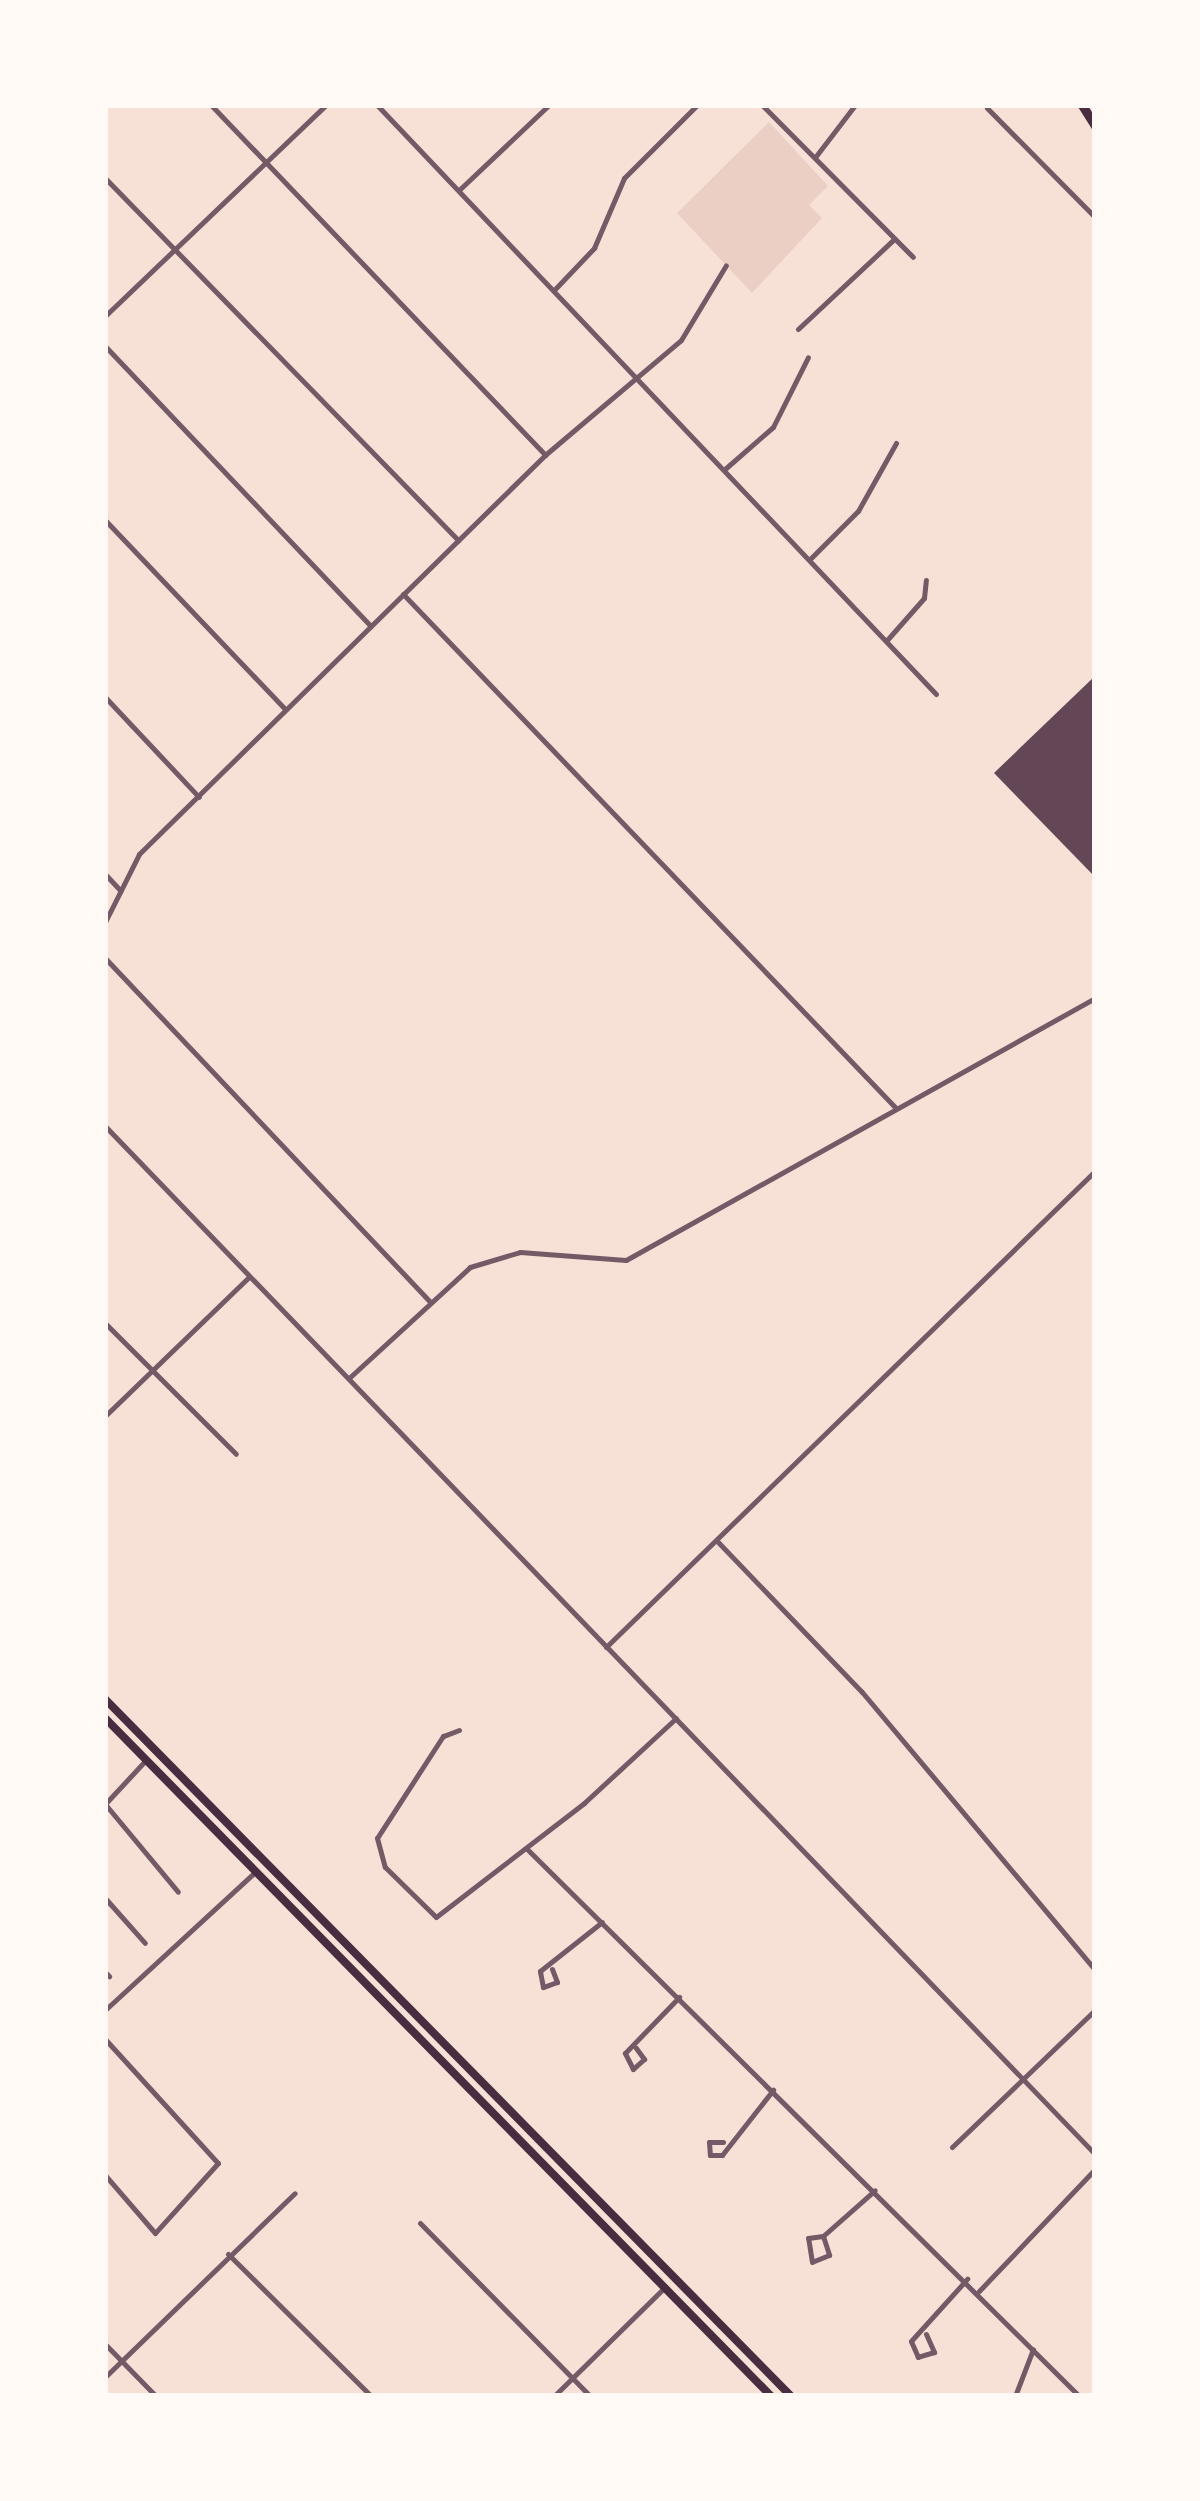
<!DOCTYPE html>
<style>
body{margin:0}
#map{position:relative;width:1200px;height:2501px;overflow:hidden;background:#f7e1d7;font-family:"DejaVu Sans",sans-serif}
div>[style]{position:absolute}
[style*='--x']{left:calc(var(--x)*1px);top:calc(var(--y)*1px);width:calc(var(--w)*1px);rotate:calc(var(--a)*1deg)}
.green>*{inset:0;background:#ebcfc5}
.building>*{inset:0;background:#644757}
.minor>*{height:5px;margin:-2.5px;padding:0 2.5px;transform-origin:2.5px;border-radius:2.5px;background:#755966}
.trunk>*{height:8px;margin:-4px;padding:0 4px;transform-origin:4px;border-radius:4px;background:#4a2c40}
.motorway>*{height:9px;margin:-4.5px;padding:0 4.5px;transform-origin:4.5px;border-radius:4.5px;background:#4a2c40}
span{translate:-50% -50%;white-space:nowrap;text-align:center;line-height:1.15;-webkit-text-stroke:10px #fffaf5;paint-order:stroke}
.frame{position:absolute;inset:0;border:108px solid #fffaf5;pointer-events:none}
</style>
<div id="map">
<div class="green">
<i style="clip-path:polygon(769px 122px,828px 186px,809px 205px,822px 218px,752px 293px,677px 213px)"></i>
</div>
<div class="building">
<i style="clip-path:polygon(1095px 676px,1095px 877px,994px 773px)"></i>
</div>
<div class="minor">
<i style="--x:211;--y:105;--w:484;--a:46.3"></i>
<i style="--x:377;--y:105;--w:812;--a:46.5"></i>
<i style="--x:762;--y:105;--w:214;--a:45.2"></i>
<i style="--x:987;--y:108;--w:153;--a:45.3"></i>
<i style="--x:816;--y:156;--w:64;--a:-52.6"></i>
<i style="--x:105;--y:178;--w:506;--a:45.72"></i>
<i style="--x:459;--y:190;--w:124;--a:-43.4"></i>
<i style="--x:555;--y:289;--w:57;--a:-46.4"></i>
<i style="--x:594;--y:248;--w:76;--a:-66.8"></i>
<i style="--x:624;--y:178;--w:103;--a:-45"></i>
<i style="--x:105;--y:316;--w:306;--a:-43.7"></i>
<i style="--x:798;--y:329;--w:130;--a:-43.1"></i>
<i style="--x:105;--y:346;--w:386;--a:46.5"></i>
<i style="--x:726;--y:468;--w:62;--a:-41.1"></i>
<i style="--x:773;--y:427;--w:78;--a:-63.4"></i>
<i style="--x:105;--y:520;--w:260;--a:46.4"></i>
<i style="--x:811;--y:558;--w:66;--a:-45"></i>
<i style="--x:858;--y:511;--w:78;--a:-60.8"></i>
<i style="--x:403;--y:594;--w:711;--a:46.2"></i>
<i style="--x:887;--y:640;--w:56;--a:-48.6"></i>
<i style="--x:924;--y:598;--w:18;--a:-84"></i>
<i style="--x:105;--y:697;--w:137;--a:46.8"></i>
<i style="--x:105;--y:874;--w:23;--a:47"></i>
<i style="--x:105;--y:922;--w:76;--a:-63.4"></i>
<i style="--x:139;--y:854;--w:569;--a:-44.5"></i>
<i style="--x:545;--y:455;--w:178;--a:-40.2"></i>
<i style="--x:681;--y:340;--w:87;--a:-59"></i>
<i style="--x:105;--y:958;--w:472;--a:46.6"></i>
<i style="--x:105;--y:1126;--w:1427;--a:46.08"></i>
<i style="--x:105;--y:1323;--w:185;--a:45"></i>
<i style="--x:349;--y:1378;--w:164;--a:-42.5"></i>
<i style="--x:470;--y:1267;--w:52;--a:-16.7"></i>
<i style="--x:520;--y:1252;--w:106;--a:4.3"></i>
<i style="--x:626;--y:1260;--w:537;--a:-29.19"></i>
<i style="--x:105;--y:1416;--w:200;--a:-44"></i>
<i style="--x:717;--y:1541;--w:209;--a:46.2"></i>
<i style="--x:862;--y:1692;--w:363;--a:50"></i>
<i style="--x:606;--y:1647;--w:682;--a:-44.23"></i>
<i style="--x:459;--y:1730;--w:17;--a:159"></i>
<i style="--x:443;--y:1736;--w:121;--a:122.9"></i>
<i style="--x:377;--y:1838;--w:30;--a:75"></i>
<i style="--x:385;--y:1867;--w:71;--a:44.4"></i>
<i style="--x:436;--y:1917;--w:187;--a:-37.6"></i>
<i style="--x:584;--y:1803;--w:125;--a:-42.7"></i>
<i style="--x:105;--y:1804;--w:114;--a:50.3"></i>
<i style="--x:105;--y:1804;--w:59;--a:-47.1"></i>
<i style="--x:526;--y:1848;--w:779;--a:44.74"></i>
<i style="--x:105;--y:1898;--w:60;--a:48.4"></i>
<i style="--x:552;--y:1969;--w:14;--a:69"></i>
<i style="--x:557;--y:1982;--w:15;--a:160"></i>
<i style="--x:543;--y:1987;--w:16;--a:-101"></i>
<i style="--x:540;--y:1971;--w:79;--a:-38.3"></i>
<i style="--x:105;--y:1972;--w:6;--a:45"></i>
<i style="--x:105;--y:2010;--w:204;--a:-42.6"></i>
<i style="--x:105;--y:2039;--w:168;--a:47.7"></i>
<i style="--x:218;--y:2163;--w:94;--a:132"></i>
<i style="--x:155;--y:2233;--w:77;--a:-130.8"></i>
<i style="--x:636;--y:2048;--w:14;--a:54"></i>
<i style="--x:644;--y:2059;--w:15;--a:138"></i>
<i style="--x:633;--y:2069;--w:18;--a:-117"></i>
<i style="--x:625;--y:2053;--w:78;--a:-46"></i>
<i style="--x:723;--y:2142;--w:14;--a:180"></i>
<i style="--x:709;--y:2142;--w:13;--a:86"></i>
<i style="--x:710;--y:2155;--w:12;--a:0"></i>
<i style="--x:722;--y:2155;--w:83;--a:-51.9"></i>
<i style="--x:952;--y:2147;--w:198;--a:-43.8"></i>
<i style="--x:420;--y:2223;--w:243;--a:45.5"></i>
<i style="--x:823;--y:2236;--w:20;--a:72"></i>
<i style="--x:829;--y:2255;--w:18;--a:158"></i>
<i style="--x:812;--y:2262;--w:24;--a:-99"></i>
<i style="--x:808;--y:2238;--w:15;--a:-8"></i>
<i style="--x:823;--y:2236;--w:69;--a:-41.5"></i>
<i style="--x:228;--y:2254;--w:202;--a:44.8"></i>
<i style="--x:979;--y:2291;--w:168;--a:-46.4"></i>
<i style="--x:926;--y:2334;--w:20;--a:66"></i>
<i style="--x:934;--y:2352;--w:17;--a:163"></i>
<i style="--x:918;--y:2357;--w:17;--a:-114"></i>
<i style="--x:911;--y:2341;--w:84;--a:-47.9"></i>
<i style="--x:105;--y:2344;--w:73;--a:45.6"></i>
<i style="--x:105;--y:2377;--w:264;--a:-44.1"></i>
<i style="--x:554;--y:2396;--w:156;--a:-44.5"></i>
<i style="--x:1015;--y:2396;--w:50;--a:-69"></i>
</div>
<div class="trunk">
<i style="--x:105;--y:1699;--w:978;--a:45.46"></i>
<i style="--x:105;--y:1718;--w:950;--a:45.51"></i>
</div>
<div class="motorway">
<i style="--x:1082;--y:105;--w:25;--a:58"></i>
</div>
<div class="frame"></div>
</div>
